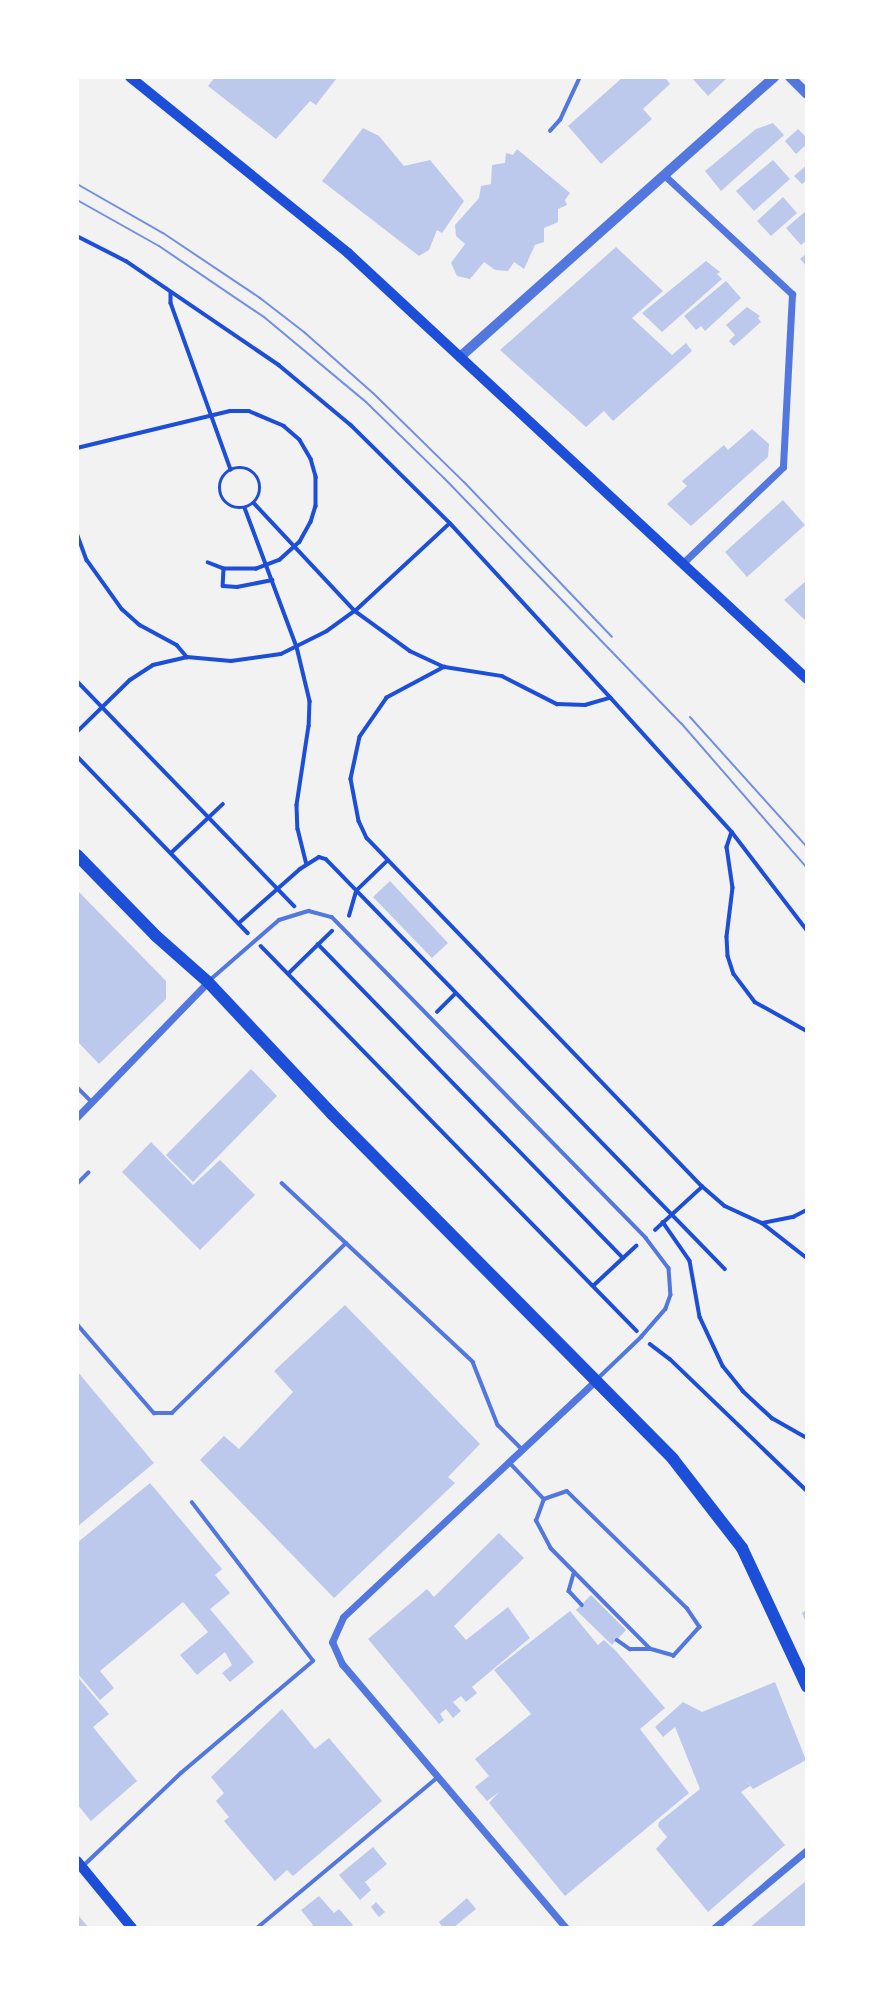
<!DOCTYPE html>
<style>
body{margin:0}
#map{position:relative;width:884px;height:2005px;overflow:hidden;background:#f2f2f2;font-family:"Sofia Sans Condensed",sans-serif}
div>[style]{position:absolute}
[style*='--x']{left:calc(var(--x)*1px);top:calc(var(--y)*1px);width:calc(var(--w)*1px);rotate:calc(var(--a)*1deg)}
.building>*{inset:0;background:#bdc9ec}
.path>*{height:3.5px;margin:-1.75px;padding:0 1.75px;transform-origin:1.75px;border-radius:1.75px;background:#1d4ed8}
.path>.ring{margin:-1.75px;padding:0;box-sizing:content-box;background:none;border:3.5px solid #1d4ed8;border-radius:50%}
.service>*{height:3.5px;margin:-1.75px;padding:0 1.75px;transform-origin:1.75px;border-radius:1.75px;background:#5277de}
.minor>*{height:7px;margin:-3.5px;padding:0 3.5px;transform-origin:3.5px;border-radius:3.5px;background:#5277de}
.tertiary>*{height:10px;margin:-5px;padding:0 5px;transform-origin:5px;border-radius:5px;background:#5277de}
.secondary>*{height:10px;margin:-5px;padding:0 5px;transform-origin:5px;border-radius:5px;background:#1d4ed8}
.primary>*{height:12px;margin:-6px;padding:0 6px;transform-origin:6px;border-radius:6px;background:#1d4ed8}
.tram>*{height:2px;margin:-1px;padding:0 1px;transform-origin:1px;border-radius:1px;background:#7290e2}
span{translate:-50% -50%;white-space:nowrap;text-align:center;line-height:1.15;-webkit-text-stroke:5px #fff;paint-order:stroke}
.frame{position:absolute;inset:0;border:79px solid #fff;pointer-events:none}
</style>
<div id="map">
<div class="building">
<i style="clip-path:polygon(215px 77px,334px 77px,336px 79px,316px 105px,310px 101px,276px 139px,208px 86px)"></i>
<i style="clip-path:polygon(623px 77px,668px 77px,666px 79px,670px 84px,643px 109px,652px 119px,601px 164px,568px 126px)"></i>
<i style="clip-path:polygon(691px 77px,728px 77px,708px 96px)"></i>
<i style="clip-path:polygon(773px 123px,784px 135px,721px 191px,705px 171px,756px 129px)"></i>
<i style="clip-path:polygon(363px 128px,379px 136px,404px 166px,430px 160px,464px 201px,442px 233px,437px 230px,429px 250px,419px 256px,322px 181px)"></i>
<i style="clip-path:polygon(798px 129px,807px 138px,807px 144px,796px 154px,785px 141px)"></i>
<i style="clip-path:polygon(517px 149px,570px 193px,565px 200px,567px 205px,558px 209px,558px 222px,544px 228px,544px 242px,535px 245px,524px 269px,514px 262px,508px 271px,495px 270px,484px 262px,470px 279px,457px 276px,451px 263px,465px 244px,456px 236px,455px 225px,479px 198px,481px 186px,491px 184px,492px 165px,505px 163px,506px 153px,513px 155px)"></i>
<i style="clip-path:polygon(773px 160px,790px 179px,754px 211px,736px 191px)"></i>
<i style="clip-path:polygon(807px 165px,807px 180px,802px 184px,794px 176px)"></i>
<i style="clip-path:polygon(783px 197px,797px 213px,771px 236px,757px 221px)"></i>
<i style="clip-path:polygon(807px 210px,807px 240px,801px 245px,786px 228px)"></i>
<i style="clip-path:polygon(616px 247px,663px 291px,632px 318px,672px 355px,686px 343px,692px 351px,613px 421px,604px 411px,586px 427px,500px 350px)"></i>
<i style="clip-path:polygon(807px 253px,807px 267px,800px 259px)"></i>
<i style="clip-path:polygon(706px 261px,720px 272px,717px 274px,722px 279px,662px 332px,642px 313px)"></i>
<i style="clip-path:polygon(726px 281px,741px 298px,705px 331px,701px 326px,696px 330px,684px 316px)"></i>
<i style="clip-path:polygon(747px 307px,760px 316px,758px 318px,761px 322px,734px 346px,729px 341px,735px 335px,726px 325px)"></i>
<i style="clip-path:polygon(752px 429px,769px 444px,768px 457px,691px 526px,667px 504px,687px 486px,682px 481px,724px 445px,728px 450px)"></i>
<i style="clip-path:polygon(783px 500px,805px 525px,747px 577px,725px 552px)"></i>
<i style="clip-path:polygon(807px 580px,807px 622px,784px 600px)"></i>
<i style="clip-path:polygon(390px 881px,448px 943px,432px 958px,373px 897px)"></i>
<i style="clip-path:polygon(77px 890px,166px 981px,166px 999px,99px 1064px,77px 1041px)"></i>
<i style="clip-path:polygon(251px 1069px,277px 1096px,193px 1182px,166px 1155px)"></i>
<i style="clip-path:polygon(151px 1142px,193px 1185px,220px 1160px,255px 1195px,200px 1250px,122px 1172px)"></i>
<i style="clip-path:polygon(345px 1305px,480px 1444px,448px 1477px,455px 1483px,334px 1598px,200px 1460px,224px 1436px,239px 1449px,293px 1392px,274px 1371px)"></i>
<i style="clip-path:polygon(77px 1371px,154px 1463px,77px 1527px)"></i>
<i style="clip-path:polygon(150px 1483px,222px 1569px,215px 1575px,230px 1593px,210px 1609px,254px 1662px,230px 1682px,222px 1673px,232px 1665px,225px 1652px,197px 1675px,180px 1655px,208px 1632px,183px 1602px,100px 1671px,114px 1688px,100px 1700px,77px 1673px,77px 1543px)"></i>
<i style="clip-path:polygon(499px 1533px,524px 1558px,454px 1626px,466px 1640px,508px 1607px,530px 1638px,472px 1687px,477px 1693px,466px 1702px,461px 1696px,453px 1702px,461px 1711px,453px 1718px,446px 1709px,440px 1714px,444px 1720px,439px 1724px,368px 1639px,427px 1589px,434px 1597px)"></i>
<i style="clip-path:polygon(591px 1595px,626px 1630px,612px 1645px,576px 1610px)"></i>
<i style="clip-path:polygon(807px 1609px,807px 1626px,802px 1613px)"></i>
<i style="clip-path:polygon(570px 1611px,598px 1645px,604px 1640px,616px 1651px,665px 1708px,640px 1729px,689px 1793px,565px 1896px,489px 1803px,499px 1792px,487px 1801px,475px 1787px,489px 1776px,475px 1759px,531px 1714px,494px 1670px)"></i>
<i style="clip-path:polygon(77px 1676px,109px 1714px,93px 1727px,137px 1781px,91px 1821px,77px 1804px)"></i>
<i style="clip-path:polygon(775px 1682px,806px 1760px,753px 1789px,744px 1779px,750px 1786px,741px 1792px,785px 1845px,708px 1912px,656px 1849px,667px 1837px,658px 1826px,659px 1822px,700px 1789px,675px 1727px,663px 1737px,655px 1727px,683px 1702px,702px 1712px)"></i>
<i style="clip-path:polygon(282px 1709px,315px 1749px,329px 1738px,382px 1801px,293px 1876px,287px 1870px,275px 1881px,224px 1821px,229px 1817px,216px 1801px,224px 1793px,211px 1777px)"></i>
<i style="clip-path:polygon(373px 1847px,387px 1864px,365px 1882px,371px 1890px,360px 1900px,339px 1875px)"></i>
<i style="clip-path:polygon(807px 1880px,807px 1928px,749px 1928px)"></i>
<i style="clip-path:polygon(319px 1896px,334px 1913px,339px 1909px,353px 1925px,349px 1928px,310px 1928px,313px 1925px,301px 1910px)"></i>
<i style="clip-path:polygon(467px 1898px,476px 1909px,453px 1928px,443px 1928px,439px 1922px)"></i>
<i style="clip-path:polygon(376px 1902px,385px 1912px,379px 1917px,371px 1907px)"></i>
<i style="clip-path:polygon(77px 1914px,89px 1928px,77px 1928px)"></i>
</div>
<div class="path">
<i style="--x:77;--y:236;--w:55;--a:27"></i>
<i style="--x:126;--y:261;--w:185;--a:34.2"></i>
<i style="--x:279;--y:365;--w:94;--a:39.8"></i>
<i style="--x:351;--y:425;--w:139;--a:44.7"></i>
<i style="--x:450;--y:523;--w:238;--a:47.4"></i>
<i style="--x:611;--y:698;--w:181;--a:47.9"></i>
<i style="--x:732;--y:832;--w:123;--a:52.6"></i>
<i style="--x:171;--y:293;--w:10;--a:90"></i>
<i style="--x:171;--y:303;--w:177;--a:70.2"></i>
<i style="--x:77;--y:448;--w:157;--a:-13.6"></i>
<i style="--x:230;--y:411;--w:19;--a:0"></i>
<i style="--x:249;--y:411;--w:38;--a:23"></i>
<i style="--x:284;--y:426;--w:21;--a:41"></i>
<i style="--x:300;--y:440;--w:22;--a:60"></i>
<i style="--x:311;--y:459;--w:19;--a:74"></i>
<i style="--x:316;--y:477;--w:29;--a:90"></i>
<i style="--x:316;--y:506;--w:17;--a:107"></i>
<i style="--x:311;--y:522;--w:23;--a:119"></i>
<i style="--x:300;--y:542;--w:27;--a:138"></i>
<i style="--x:280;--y:560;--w:25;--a:159"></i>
<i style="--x:257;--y:569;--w:33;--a:180"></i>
<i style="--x:224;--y:569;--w:17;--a:-159"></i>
<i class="ring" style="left:220px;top:468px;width:36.5px;height:36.5px"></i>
<i style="--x:254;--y:503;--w:148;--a:46.9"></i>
<i style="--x:355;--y:611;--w:68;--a:36"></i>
<i style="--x:410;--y:651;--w:38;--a:25"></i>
<i style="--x:445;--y:667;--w:58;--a:9"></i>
<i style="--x:502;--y:676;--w:62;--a:27"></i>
<i style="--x:557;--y:704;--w:28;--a:2"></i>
<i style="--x:585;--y:705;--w:26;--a:-16"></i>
<i style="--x:245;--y:508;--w:148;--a:69.5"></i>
<i style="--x:297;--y:647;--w:56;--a:76.5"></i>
<i style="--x:310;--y:701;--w:25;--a:92"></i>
<i style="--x:309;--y:726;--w:80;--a:98.6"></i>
<i style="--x:297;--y:805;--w:24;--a:88"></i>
<i style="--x:298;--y:829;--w:36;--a:76"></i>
<i style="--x:77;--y:533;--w:29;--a:70"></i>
<i style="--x:87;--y:560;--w:60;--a:54.5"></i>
<i style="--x:122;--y:609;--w:24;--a:42"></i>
<i style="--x:140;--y:625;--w:42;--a:28.4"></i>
<i style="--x:177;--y:645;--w:16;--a:50"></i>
<i style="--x:224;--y:569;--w:17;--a:93"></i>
<i style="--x:223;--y:586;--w:14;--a:4"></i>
<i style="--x:237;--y:587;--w:36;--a:-11"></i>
<i style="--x:445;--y:667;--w:66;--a:151.9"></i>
<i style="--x:387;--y:698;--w:47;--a:124.7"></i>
<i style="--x:360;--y:737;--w:43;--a:102.1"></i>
<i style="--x:351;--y:779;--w:43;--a:79.2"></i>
<i style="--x:359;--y:821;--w:19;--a:65"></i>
<i style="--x:367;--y:838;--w:483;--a:46.1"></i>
<i style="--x:702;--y:1186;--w:30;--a:41"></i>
<i style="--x:725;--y:1206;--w:41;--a:24.7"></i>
<i style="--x:762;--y:1223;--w:57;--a:37.9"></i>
<i style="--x:77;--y:681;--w:313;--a:46"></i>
<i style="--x:77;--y:732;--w:74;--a:-44.5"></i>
<i style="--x:130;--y:680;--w:27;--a:-33"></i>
<i style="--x:153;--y:665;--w:35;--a:-13"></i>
<i style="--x:187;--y:657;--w:44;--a:5.2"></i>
<i style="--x:231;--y:661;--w:50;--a:-8"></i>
<i style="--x:281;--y:654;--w:51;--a:-26.6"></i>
<i style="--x:327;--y:631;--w:34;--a:-36"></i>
<i style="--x:355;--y:611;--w:128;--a:-42.8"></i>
<i style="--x:77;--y:756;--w:246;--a:46"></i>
<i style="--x:732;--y:832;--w:16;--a:108"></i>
<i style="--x:727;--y:847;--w:41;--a:81.7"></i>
<i style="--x:733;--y:888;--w:49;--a:97"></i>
<i style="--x:727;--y:937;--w:19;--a:87"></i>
<i style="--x:728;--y:956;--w:19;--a:72"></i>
<i style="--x:734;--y:974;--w:35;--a:53"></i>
<i style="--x:755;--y:1002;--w:60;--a:29.1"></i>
<i style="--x:171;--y:853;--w:71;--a:-43.3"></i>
<i style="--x:349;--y:916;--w:26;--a:-74"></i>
<i style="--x:356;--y:891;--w:42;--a:-44"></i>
<i style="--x:239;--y:923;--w:81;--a:-41.5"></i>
<i style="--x:300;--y:869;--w:22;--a:-32"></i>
<i style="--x:319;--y:857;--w:7;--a:16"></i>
<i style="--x:326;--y:859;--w:572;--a:45.78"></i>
<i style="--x:318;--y:944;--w:438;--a:45.8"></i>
<i style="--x:261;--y:946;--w:538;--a:45.68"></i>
<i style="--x:289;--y:973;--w:60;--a:-44.3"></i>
<i style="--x:437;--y:1012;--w:25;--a:-45"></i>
<i style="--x:663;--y:1222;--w:47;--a:55.3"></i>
<i style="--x:690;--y:1261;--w:57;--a:79.9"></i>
<i style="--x:700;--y:1317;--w:54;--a:64.9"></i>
<i style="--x:723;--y:1366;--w:32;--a:51"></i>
<i style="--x:743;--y:1391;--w:40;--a:43"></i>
<i style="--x:772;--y:1418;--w:40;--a:29.7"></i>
<i style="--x:762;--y:1223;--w:32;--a:-11"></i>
<i style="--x:793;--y:1217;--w:16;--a:-27"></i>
<i style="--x:655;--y:1230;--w:64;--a:-42.5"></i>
<i style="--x:593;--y:1286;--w:59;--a:-42.9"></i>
<i style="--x:650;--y:1344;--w:25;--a:37"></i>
<i style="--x:670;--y:1359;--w:190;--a:43.9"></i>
</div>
<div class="service">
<i style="--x:550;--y:131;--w:15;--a:-48"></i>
<i style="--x:560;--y:120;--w:47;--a:-65.1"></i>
<i style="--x:210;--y:980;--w:91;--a:-41"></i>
<i style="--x:279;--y:920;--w:31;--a:-17"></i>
<i style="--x:309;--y:911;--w:24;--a:15"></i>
<i style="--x:332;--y:917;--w:449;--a:45.6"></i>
<i style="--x:646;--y:1238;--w:38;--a:53"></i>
<i style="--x:669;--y:1268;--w:27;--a:86"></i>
<i style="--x:671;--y:1295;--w:15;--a:110"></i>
<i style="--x:666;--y:1309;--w:37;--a:131"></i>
<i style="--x:642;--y:1337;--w:62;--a:136.3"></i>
<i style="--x:77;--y:1087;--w:21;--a:45"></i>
<i style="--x:282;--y:1183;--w:262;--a:43.1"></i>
<i style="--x:473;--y:1362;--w:68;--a:68.4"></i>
<i style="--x:498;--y:1425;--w:35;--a:45"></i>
<i style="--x:77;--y:1184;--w:16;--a:-45"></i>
<i style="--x:77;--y:1324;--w:118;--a:49.1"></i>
<i style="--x:154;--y:1413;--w:18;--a:0"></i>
<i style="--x:172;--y:1413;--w:243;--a:-44.3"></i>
<i style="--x:510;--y:1463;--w:50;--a:46.6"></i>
<i style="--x:567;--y:1491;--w:168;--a:44.3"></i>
<i style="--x:687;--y:1608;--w:23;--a:56"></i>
<i style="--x:700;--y:1627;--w:39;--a:132"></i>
<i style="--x:674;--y:1656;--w:25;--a:-164"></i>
<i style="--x:650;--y:1649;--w:141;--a:-134.7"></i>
<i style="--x:551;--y:1549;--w:32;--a:-118"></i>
<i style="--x:536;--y:1521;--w:23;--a:-70"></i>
<i style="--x:544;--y:1499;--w:24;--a:-19"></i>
<i style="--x:574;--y:1574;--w:18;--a:106"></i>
<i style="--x:569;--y:1591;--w:19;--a:47"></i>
<i style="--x:617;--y:1640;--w:16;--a:35"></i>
<i style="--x:630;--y:1649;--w:20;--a:0"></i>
<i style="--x:82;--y:1867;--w:137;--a:-43.5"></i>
<i style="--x:181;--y:1773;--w:173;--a:-40.3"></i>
<i style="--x:313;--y:1661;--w:199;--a:-127.4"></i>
<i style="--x:257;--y:1928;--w:236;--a:-39.8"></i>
</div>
<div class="minor">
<i style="--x:664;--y:175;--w:175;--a:42.9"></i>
<i style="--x:792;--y:294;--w:173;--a:93"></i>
<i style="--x:783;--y:467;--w:140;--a:136.2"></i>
<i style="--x:77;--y:1117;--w:188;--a:-45.9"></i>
<i style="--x:566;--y:1928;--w:346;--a:-130.3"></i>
<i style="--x:342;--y:1664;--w:24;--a:-114"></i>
<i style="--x:332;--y:1642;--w:27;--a:-66"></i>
<i style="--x:343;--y:1617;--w:347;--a:-43.1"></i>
<i style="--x:714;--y:1928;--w:121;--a:-40"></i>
</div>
<div class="tertiary">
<i style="--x:790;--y:77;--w:24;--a:45"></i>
<i style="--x:460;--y:357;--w:421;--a:-41.7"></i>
</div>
<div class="secondary">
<i style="--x:130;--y:77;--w:280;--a:38.9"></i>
<i style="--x:348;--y:253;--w:626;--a:42.86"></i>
<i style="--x:77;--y:1861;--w:87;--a:50.6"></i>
</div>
<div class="primary">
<i style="--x:77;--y:855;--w:113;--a:45.7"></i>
<i style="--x:156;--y:936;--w:69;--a:41.5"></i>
<i style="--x:208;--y:982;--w:180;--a:46.8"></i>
<i style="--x:331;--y:1113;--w:486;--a:45.3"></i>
<i style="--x:673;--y:1459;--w:113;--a:52.2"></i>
<i style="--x:742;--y:1548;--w:153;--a:64.9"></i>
</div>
<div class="tram">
<i style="--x:77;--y:184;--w:99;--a:29.7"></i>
<i style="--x:163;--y:233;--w:117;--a:33.8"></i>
<i style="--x:260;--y:298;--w:56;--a:37.7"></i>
<i style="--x:304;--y:332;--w:92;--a:41.5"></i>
<i style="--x:373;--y:393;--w:127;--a:44.4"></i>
<i style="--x:464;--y:482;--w:214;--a:46.3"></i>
<i style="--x:77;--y:200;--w:94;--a:29.3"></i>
<i style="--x:159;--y:246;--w:127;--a:34.1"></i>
<i style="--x:264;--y:317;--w:133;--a:39.8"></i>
<i style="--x:366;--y:402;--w:109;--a:44.3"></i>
<i style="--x:444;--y:478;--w:341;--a:46"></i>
<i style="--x:681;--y:723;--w:192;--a:49"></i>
<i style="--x:690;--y:717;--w:175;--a:48"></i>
</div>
<div class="frame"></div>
</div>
